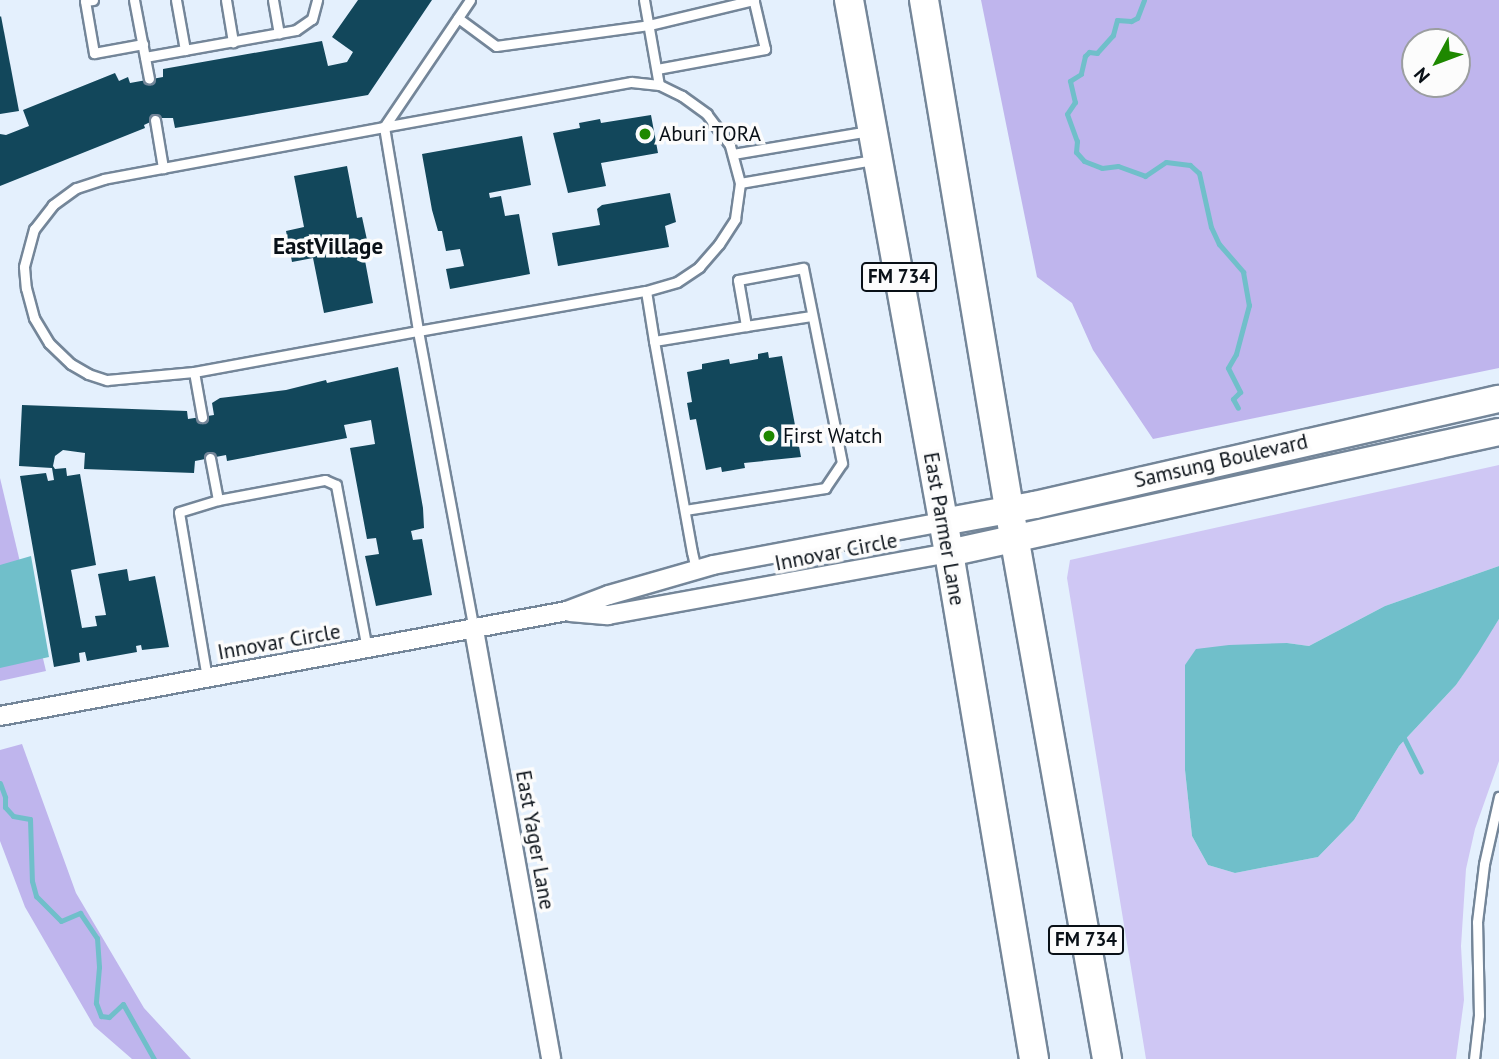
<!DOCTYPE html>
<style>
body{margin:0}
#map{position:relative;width:1499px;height:1059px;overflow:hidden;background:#e4f0fd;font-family:"PT Sans",sans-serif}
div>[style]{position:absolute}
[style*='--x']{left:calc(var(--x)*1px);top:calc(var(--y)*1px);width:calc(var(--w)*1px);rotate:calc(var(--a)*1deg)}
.green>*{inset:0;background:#cfc7f4}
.forest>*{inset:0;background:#bfb5ed}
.water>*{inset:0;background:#70bfca}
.stream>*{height:5px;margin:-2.5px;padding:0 2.5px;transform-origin:2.5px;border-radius:2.5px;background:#70bfca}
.building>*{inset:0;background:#12475b}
.roads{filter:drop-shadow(2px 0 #748699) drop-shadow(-2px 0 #748699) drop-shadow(0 2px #748699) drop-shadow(0 -2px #748699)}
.lane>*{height:9px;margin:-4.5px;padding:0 4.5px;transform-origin:4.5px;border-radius:4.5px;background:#fff}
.street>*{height:18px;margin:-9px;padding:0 9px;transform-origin:9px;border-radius:9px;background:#fff}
.secondary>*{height:26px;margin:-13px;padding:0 13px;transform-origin:13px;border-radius:13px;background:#fff}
.primary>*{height:28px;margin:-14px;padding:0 14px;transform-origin:14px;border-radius:14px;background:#fff}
.dots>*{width:19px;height:19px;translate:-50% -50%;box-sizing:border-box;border:4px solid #fcfcfc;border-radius:50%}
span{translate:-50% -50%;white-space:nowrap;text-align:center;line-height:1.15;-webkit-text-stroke:7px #fcfcfc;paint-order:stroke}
.shield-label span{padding:2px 5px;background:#fcfcfc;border:2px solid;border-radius:5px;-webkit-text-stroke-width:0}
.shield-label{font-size:19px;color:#091017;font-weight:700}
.poi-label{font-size:21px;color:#091017}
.left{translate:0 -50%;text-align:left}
.street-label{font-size:21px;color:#091017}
.neighbourhood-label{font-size:23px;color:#091017;font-weight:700}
.north{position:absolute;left:1401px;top:28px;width:70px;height:70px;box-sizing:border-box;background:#fcfcfc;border:2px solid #9b9ea0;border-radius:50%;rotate:229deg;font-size:19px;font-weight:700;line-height:28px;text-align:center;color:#091017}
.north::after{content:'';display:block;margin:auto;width:24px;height:32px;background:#1e8800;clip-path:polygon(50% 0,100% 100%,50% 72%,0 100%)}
</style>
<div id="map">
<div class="green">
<i style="clip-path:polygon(1499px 465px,1499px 566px,1385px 606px,1309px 646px,1287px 643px,1185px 665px,1185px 770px,1192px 836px,1208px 865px,1235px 873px,1318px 857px,1354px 820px,1399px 746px,1456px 685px,1499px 619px,1499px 761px,1475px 829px,1466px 869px,1461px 946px,1464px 1000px,1456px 1059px,1146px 1059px,1067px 578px,1070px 560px)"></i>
</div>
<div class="forest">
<i style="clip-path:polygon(evenodd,981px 0,1499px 0,1499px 368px,1153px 439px,1093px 350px,1072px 303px,1037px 277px,981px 0,1415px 42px,1457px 42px,1457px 84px,1415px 84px,1415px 42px)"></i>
<i style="clip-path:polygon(0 478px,46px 671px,0 681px)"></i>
<i style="clip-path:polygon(22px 744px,76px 893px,144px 1008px,191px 1059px,132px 1059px,94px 1026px,25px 907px,0 841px,0 750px)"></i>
</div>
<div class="water">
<i style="clip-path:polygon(31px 556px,49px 657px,0 668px,0 565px)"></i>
<i style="clip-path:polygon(1499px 566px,1499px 619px,1478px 653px,1456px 685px,1399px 746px,1354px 820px,1318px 857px,1235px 873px,1208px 865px,1192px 836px,1185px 770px,1185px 665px,1196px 649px,1229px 645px,1287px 643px,1309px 646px,1385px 606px)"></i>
</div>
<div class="stream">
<i style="--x:1144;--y:0;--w:19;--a:111"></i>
<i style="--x:1137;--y:18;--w:7;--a:153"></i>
<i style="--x:1131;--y:21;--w:14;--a:-176"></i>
<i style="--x:1117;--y:20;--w:16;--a:105"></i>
<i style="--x:1113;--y:35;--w:24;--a:132"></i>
<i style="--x:1097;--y:53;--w:8;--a:-173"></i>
<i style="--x:1089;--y:52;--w:6;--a:135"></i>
<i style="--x:1085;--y:56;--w:18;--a:103"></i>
<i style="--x:1081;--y:74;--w:13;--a:148"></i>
<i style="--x:1070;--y:81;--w:22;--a:77"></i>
<i style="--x:1075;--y:102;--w:14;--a:124"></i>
<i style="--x:1067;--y:114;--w:29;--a:70"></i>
<i style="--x:1077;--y:141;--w:11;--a:95"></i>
<i style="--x:1076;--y:152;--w:12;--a:48"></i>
<i style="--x:1084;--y:161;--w:19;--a:21"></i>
<i style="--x:1102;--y:168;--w:16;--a:-7"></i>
<i style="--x:1118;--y:166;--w:29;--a:20"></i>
<i style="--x:1145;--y:176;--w:25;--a:-34"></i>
<i style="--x:1166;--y:162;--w:24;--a:7"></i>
<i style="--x:1190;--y:165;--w:12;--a:42"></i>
<i style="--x:1199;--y:173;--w:55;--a:77.5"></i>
<i style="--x:1211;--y:227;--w:19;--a:65"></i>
<i style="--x:1219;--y:244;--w:37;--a:49"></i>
<i style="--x:1243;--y:272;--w:34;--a:80"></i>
<i style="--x:1249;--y:305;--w:51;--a:104.9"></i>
<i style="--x:1236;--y:354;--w:16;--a:120"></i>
<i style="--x:1228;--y:368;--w:27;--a:63"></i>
<i style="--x:1240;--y:392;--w:10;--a:135"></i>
<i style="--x:1233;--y:399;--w:10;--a:61"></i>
<i style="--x:1402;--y:734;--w:42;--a:63.4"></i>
<i style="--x:0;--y:783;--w:15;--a:70"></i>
<i style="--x:5;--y:797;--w:10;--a:90"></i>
<i style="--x:5;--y:807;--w:12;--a:48"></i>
<i style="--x:13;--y:816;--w:17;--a:10"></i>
<i style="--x:30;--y:819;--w:62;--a:88.2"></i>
<i style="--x:32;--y:881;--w:16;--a:75"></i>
<i style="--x:36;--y:896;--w:35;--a:45"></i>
<i style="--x:61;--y:921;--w:21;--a:-23"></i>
<i style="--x:80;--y:913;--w:30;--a:56"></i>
<i style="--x:97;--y:938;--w:29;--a:86"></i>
<i style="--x:99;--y:967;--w:36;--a:95"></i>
<i style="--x:96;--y:1003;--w:14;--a:69"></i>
<i style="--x:101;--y:1016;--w:8;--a:7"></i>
<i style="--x:109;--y:1017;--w:19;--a:-43"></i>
<i style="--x:123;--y:1004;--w:63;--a:60.6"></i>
</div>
<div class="building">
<i style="clip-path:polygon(358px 0,432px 0,368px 95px,175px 128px,173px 118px,159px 118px,144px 125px,145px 128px,0 186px,0 134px,6px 135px,29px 126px,23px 110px,115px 73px,119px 81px,128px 77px,130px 83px,163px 77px,163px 69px,322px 41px,328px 66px,347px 62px,353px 52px,332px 37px)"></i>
<i style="clip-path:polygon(1px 16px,19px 111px,0 114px,0 17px)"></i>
<i style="clip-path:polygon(651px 115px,658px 153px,601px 163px,606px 186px,568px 193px,553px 133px,580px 128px,579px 123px,600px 119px,601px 123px)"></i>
<i style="clip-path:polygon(522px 136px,531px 185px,489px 193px,490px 198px,501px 196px,505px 216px,519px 214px,530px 274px,450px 289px,446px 269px,464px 266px,460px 249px,446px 251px,442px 231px,438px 231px,432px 210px,422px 154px)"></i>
<i style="clip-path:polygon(347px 166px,357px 218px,362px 217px,369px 249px,363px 250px,373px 303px,324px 313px,313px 258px,292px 262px,286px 231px,304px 227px,294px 176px)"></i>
<i style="clip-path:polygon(670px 193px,676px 222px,665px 226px,669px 247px,558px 266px,552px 233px,600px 225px,597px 209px,602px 205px)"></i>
<i style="clip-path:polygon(768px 352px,769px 358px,782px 356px,801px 457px,744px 463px,745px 468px,722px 472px,721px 467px,706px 470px,696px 419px,690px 420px,687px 403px,692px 402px,687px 372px,702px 369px,702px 364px,729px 359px,730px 364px,758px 359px,758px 354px)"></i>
<i style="clip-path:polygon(398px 367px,423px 508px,424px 528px,411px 531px,413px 540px,422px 539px,432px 595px,376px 606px,365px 556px,379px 554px,376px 538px,367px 539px,350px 448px,375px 444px,371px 420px,344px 425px,347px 438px,227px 461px,226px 455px,195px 461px,194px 473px,84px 469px,85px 453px,63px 450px,55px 456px,53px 466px,55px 469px,66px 468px,67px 476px,80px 474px,96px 565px,71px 570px,82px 628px,97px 626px,95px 616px,106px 615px,98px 574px,127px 569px,129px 581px,155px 576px,169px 647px,142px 650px,141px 645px,136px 646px,137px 652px,87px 661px,85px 652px,79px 653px,80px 662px,54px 667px,20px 476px,46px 473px,48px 481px,54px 480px,52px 468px,19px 466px,22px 405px,187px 411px,188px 419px,214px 415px,212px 403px,220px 398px,286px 390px,326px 380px,327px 383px)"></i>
</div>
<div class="roads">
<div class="lane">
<i style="--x:93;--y:0;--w:8;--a:173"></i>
<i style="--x:85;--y:1;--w:53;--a:80.2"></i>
<i style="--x:94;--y:53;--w:50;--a:-10.4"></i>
<i style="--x:134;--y:0;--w:80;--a:79.2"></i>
<i style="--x:176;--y:0;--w:51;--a:79.8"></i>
<i style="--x:226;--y:0;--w:43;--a:80.5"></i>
<i style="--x:273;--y:0;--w:34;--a:80"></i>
<i style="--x:470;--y:0;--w:153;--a:124.1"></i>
<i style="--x:384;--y:127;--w:285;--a:169.5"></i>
<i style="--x:104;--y:179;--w:29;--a:162"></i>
<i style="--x:76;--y:188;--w:29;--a:144"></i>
<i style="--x:53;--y:205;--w:31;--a:128"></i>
<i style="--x:34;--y:229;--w:39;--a:105"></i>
<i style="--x:24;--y:267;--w:21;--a:85"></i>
<i style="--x:26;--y:288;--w:31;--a:75"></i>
<i style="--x:34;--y:318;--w:29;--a:59"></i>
<i style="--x:49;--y:343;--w:30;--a:44"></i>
<i style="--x:71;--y:364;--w:20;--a:30"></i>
<i style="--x:88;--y:374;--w:20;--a:18"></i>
<i style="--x:107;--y:380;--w:87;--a:-5.3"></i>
<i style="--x:194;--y:372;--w:228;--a:-10.4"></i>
<i style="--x:418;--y:331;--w:303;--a:79.4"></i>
<i style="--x:644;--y:0;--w:86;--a:80"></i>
<i style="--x:458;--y:18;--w:47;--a:36.4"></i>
<i style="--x:496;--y:46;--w:154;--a:-7.8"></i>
<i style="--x:649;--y:25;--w:108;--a:-13.4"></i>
<i style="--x:145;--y:57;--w:153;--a:-10.1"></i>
<i style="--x:296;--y:30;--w:19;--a:-35"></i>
<i style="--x:312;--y:19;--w:20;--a:-75"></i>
<i style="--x:657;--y:69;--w:110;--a:-10.5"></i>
<i style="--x:765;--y:49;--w:48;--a:-103.2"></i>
<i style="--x:155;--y:120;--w:49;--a:80.5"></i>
<i style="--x:733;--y:154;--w:138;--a:-9.6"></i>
<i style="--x:740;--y:183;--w:135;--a:-9.8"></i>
<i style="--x:646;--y:291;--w:32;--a:-16"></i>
<i style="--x:677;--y:282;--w:27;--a:-34"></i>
<i style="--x:699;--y:267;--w:30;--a:-49"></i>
<i style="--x:719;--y:244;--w:30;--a:-57"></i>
<i style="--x:735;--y:219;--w:36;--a:-82"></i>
<i style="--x:740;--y:183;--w:39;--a:-105"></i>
<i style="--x:730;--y:145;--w:39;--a:-127"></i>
<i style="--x:707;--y:114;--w:31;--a:-144"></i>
<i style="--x:682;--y:96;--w:25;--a:-154"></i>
<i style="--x:659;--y:85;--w:28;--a:-174"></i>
<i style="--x:631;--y:82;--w:251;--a:169.7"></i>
<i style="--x:384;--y:127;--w:207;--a:80.5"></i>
<i style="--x:418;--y:331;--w:231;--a:-10"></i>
<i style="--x:646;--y:291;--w:51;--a:80.9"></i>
<i style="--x:746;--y:326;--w:66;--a:-8.7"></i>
<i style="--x:194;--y:372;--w:46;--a:79.9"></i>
<i style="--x:210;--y:458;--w:43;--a:79.2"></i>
<i style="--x:685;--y:510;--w:142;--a:-8.9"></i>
<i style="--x:825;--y:488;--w:30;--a:-56"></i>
<i style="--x:842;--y:463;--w:199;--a:-101.3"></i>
<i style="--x:803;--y:268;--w:66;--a:169.5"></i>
<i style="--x:738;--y:280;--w:47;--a:80.1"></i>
<i style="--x:746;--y:326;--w:93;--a:170.7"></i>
<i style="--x:654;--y:341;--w:214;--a:79.8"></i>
<i style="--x:692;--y:552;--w:17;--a:77"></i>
<i style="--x:207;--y:678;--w:168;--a:-99.6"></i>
<i style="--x:179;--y:512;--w:41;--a:-17.1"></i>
<i style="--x:218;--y:500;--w:109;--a:-10.6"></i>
<i style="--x:325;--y:480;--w:12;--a:24"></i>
<i style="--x:336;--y:485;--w:167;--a:79.3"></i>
<i style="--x:1474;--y:1059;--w:44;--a:-83.5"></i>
<i style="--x:1479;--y:1015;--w:93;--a:-91.2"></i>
<i style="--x:1477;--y:922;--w:58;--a:-83.1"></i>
<i style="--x:1484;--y:864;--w:69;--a:-77.4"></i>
</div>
<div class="street">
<i style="--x:570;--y:612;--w:38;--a:5"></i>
<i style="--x:608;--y:615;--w:347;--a:-10.3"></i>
<i style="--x:474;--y:630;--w:436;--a:79.8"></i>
<i style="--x:0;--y:716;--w:577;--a:-10.49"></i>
<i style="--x:567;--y:611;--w:45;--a:-20.9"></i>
<i style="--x:609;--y:595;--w:108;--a:-16.1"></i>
<i style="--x:713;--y:565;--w:234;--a:-10.6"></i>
</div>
<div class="secondary">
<i style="--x:943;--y:522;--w:94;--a:-10.5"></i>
<i style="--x:1035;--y:505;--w:476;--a:-12.9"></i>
<i style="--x:949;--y:553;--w:563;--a:-12.41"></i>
</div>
<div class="primary">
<i style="--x:849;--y:0;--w:562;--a:79.75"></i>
<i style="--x:949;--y:553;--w:513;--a:80.46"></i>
<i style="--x:924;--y:0;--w:515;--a:80.5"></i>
<i style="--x:1009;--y:508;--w:560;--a:79.91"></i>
</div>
</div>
<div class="dots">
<i style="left:645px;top:134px;background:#1e8800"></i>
<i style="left:769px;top:436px;background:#1e8800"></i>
</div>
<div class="shield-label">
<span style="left:899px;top:277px">FM 734</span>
<span style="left:1086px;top:940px">FM 734</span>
</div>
<div class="poi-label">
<span class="left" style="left:659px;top:134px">Aburi TORA</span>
<span class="left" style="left:783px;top:436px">First Watch</span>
</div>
<div class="street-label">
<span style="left:1221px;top:461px;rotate:-13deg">Samsung Boulevard</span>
<span style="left:944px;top:529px;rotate:80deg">East Parmer Lane</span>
<span style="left:836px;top:552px;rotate:-11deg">Innovar Circle</span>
<span style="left:279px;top:642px;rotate:-10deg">Innovar Circle</span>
<span style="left:535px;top:840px;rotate:80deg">East Yager Lane</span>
</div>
<div class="neighbourhood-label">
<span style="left:328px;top:246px">EastVillage</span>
</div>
<div class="north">N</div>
</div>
